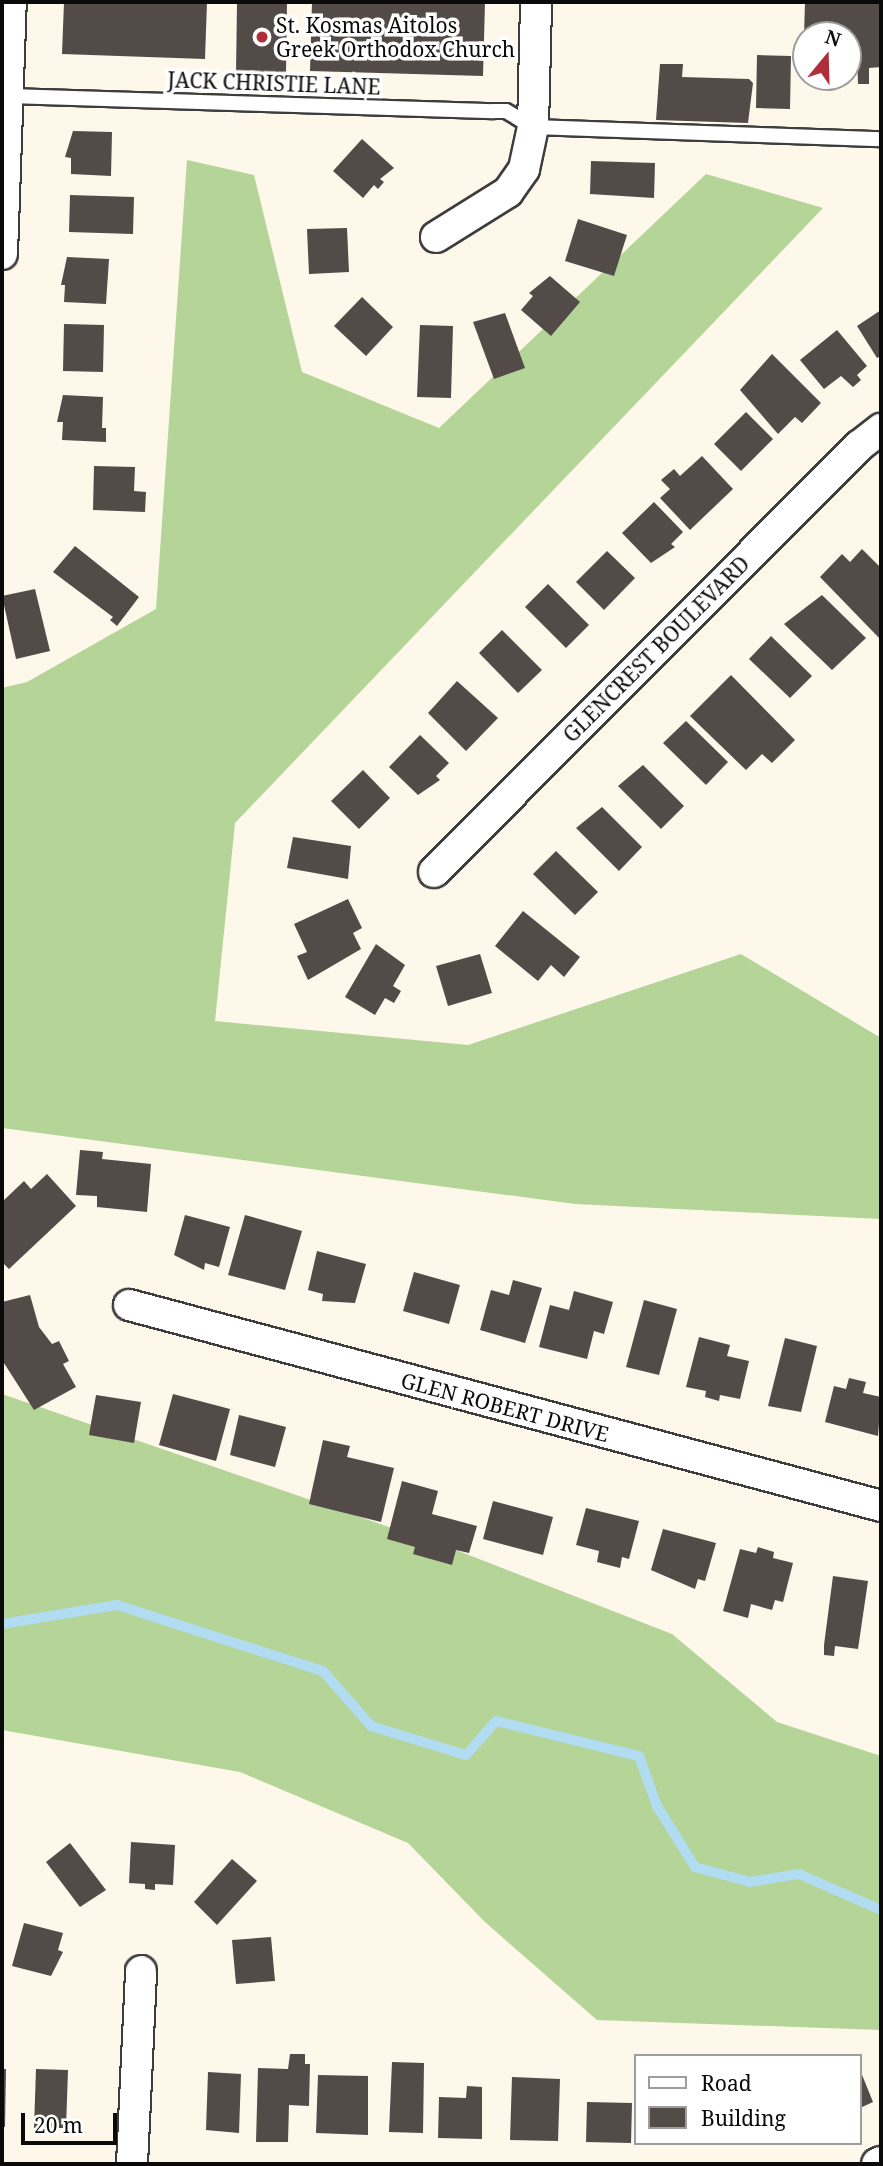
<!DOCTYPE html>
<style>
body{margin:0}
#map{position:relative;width:883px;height:2166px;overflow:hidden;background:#fdf8e9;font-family:"Noto Serif",serif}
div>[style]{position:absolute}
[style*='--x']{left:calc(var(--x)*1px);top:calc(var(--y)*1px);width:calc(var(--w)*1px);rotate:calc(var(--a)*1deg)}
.forest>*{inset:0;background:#b5d497}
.stream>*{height:10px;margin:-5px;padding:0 5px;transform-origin:5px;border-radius:5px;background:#b2dcf1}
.building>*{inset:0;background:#524b48}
.roads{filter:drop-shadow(2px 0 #3d3d3d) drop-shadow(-2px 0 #3d3d3d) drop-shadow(0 2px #3d3d3d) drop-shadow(0 -2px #3d3d3d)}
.service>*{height:14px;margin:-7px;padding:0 7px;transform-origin:7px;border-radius:7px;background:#fff}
.minor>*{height:30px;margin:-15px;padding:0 15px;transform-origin:15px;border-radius:15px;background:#fff}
.dots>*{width:19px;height:19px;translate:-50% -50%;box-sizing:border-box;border:4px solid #fff;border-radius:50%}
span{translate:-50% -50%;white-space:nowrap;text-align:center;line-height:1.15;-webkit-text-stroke:7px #fff;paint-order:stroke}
.poi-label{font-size:21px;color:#0a0a0a}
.left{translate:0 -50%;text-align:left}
.street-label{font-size:21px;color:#0a0a0a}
.frame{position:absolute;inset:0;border:4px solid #0a0a0a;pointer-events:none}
.legend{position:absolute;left:634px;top:2054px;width:228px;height:91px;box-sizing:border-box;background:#fff;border:2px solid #9d9d9d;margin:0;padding:9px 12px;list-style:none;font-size:21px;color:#0a0a0a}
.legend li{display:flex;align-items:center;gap:14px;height:35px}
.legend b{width:35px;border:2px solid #9d9d9d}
.north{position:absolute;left:792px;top:21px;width:70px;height:70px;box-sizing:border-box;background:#fff;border:2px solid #9d9d9d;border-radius:50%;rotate:19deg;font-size:19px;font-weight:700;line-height:28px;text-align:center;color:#0a0a0a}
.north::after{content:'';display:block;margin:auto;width:24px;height:32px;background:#af2e3a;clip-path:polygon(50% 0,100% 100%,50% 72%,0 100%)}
.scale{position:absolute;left:21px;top:2113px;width:96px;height:32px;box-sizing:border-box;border:4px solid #0a0a0a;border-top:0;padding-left:9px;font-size:21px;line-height:24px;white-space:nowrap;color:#0a0a0a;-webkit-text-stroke:5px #fff;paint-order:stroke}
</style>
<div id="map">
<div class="forest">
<i style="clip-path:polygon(187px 160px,254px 175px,302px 372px,439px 428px,706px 174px,823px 208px,235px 823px,215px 1021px,468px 1045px,741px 954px,881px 1038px,881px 1219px,575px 1204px,2px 1128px,2px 688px,27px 682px,156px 609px)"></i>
<i style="clip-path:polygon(2px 1394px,456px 1550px,672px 1634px,777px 1722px,881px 1756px,881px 2030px,597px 2020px,485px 1922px,408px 1843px,240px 1772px,2px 1730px)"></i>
</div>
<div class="stream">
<i style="--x:2;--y:1624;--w:117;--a:-9.4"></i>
<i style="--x:117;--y:1605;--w:216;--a:17.8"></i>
<i style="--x:323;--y:1671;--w:73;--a:48.9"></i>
<i style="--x:371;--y:1726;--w:99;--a:17"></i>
<i style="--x:466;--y:1755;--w:45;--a:-48.6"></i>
<i style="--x:496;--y:1721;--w:147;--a:13.8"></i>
<i style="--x:639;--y:1756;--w:53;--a:70.2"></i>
<i style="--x:657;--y:1806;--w:72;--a:58.1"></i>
<i style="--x:695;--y:1867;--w:57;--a:15.3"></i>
<i style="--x:750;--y:1882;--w:50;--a:-9.3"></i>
<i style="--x:799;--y:1874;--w:90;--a:23.7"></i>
</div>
<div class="building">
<i style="clip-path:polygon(64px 2px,207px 2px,205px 59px,62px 54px)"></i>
<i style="clip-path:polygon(237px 2px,287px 2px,286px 73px,275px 83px,249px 81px,236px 74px)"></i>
<i style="clip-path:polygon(312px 2px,485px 2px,483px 76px,310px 71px)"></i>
<i style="clip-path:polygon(805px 2px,881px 2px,881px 67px,869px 68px,869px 84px,858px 84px,857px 55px,848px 55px,848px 35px,804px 35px)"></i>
<i style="clip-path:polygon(757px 55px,791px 56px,790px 109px,756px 108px)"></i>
<i style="clip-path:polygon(660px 64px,683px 64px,682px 77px,749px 79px,753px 83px,748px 123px,656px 120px)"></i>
<i style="clip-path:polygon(73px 131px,112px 132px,111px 176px,71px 174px,71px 158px,65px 157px)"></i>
<i style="clip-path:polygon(362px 139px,394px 168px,380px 179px,384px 182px,378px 189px,374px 185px,363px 198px,333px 171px)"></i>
<i style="clip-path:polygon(591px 161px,655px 163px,654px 198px,590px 194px)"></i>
<i style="clip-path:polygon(70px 195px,134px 197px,133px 234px,69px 232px)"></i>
<i style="clip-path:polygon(578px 219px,627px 235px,614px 276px,565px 261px)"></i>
<i style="clip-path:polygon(347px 228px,349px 272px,309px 274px,307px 229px)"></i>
<i style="clip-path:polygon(67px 257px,109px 259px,106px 304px,64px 302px,65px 285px,61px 285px)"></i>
<i style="clip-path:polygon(550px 276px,580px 302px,551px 336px,521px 310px,533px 296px,529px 293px)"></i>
<i style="clip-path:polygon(362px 297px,393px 327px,366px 356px,334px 326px)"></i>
<i style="clip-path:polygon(881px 310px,881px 356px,877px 358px,857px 326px)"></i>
<i style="clip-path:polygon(505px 313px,525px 368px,494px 379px,473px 322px)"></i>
<i style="clip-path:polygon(64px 324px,104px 325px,103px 372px,63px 371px)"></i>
<i style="clip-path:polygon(420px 325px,453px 326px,451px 398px,417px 397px)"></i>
<i style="clip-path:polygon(837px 330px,867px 366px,857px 375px,861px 380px,853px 387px,841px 376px,824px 389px,800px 360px)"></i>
<i style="clip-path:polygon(772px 354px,821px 403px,802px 423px,795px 417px,778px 434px,740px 390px)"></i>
<i style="clip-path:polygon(63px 395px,103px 397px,102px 428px,106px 428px,106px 442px,62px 440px,63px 422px,57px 422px)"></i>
<i style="clip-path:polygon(746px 412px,773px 439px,741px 471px,714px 444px)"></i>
<i style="clip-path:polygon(702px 456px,733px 489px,690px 530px,660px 498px,670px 489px,661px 480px,674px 469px,680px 476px)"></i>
<i style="clip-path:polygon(94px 466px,135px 467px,134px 491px,146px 492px,145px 512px,93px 510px)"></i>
<i style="clip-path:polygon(654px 502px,683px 532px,671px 544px,675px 547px,651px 563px,622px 533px)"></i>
<i style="clip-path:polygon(75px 546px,139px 597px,117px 626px,110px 620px,113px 617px,53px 572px)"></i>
<i style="clip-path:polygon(862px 549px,881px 568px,881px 640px,820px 577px,842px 554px,850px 562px)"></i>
<i style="clip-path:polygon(607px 551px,635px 578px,604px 610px,576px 582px)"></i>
<i style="clip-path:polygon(548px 584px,589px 625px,566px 648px,525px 607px)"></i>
<i style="clip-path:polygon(35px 589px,50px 651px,16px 659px,2px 596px)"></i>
<i style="clip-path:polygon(822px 595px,866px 638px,832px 670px,784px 624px)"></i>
<i style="clip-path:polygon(502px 630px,542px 670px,518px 693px,479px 653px)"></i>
<i style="clip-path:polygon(771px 636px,812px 676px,790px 698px,749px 659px)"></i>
<i style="clip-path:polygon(731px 675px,795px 740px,772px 763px,762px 754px,746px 770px,690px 716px)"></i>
<i style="clip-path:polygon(457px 681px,498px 718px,466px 751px,428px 713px)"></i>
<i style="clip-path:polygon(686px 721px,728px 762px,706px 785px,663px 743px)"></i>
<i style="clip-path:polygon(420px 735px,449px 763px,436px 776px,440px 780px,418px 795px,389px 767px)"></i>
<i style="clip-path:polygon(643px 765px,684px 806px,661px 829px,618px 786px)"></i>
<i style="clip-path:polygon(363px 770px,390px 798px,359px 829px,331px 801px)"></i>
<i style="clip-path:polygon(602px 807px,642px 847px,619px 871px,576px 828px)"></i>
<i style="clip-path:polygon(293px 837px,351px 846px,348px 879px,287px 868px)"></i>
<i style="clip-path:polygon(556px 851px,598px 892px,575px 915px,533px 874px)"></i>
<i style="clip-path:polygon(348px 899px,362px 928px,353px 933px,361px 949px,308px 980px,297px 956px,307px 952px,294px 924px)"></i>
<i style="clip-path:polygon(523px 911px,580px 957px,564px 977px,551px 965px,538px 981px,495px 946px)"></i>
<i style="clip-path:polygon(376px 944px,405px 965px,393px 986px,401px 991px,394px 1003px,385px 998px,375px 1015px,345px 997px)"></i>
<i style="clip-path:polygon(480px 954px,492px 993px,448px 1006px,436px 966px)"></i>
<i style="clip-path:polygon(80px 1150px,103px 1152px,102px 1159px,151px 1164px,147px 1212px,97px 1207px,97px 1196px,76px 1195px)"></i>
<i style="clip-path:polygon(47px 1174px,76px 1206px,9px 1269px,2px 1262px,2px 1202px,24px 1181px,31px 1189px)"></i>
<i style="clip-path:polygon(185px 1215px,230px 1227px,219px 1267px,205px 1263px,204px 1270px,174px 1255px)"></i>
<i style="clip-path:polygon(245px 1215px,302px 1231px,285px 1290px,228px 1275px)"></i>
<i style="clip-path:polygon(317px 1251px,366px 1264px,355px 1303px,322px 1301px,323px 1294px,308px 1290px)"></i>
<i style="clip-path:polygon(414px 1272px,460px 1285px,449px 1324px,403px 1311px)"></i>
<i style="clip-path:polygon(513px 1280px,542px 1288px,525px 1343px,480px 1330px,491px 1290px,509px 1295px)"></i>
<i style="clip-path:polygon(574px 1291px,613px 1302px,604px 1334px,594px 1331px,587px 1359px,539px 1347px,550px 1305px,569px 1310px)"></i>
<i style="clip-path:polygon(30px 1295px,39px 1327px,52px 1344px,59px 1341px,69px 1361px,63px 1364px,76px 1387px,34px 1410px,2px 1360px,2px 1302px)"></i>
<i style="clip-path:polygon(644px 1300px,677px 1309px,659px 1375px,626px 1367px)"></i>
<i style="clip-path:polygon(699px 1337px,730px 1345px,727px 1356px,749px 1361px,740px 1399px,720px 1395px,719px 1401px,705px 1397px,706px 1391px,686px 1387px)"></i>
<i style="clip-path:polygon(785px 1338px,817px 1346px,801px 1412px,768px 1406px)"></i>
<i style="clip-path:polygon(849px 1378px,866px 1382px,863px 1393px,881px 1397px,878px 1436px,825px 1422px,834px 1386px,846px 1389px)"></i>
<i style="clip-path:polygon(173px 1394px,230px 1409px,216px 1461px,159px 1445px)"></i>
<i style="clip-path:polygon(96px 1395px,141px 1402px,134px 1443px,89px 1435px)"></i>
<i style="clip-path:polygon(239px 1415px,286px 1427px,275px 1467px,230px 1455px)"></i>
<i style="clip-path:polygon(323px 1440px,350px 1446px,347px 1457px,394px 1468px,381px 1522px,309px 1504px)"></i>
<i style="clip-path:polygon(402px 1481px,438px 1491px,432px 1514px,477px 1526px,469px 1553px,456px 1550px,452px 1565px,413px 1554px,415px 1547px,387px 1539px)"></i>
<i style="clip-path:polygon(493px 1501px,553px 1517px,543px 1555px,483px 1539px)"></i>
<i style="clip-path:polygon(586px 1508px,639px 1521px,629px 1559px,622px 1557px,620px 1568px,597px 1562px,599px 1551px,576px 1545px)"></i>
<i style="clip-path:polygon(663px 1529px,716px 1543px,705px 1581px,698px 1579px,695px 1589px,651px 1570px)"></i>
<i style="clip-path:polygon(758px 1547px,774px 1552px,773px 1558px,793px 1563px,783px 1602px,775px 1600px,772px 1610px,751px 1604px,748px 1618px,723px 1611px,740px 1549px,756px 1553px)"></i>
<i style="clip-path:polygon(833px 1576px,868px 1581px,858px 1649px,835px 1646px,834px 1656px,824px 1655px,824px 1645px)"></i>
<i style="clip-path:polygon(131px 1842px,175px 1845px,173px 1885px,155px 1884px,155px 1890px,145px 1889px,145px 1884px,129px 1883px)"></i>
<i style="clip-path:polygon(70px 1843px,106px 1890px,80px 1907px,46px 1862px)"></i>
<i style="clip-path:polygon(232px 1859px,257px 1881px,217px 1925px,194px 1902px)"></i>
<i style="clip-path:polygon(24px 1923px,63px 1933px,58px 1950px,63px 1952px,51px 1976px,12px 1966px)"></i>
<i style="clip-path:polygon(271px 1937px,275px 1981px,236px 1984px,232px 1940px)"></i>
<i style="clip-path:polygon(290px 2054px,305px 2054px,305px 2064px,310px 2064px,309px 2106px,289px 2105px,288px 2142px,256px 2142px,258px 2068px,288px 2069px)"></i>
<i style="clip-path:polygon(392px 2062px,424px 2063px,423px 2133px,389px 2132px)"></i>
<i style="clip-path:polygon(2px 2069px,6px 2069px,5px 2127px,2px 2127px)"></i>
<i style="clip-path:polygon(36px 2069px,68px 2070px,66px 2128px,34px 2128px)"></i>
<i style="clip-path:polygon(860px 2070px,873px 2102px,860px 2108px)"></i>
<i style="clip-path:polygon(208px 2072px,241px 2074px,239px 2133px,206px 2130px)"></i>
<i style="clip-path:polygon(318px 2075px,368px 2076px,368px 2135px,316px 2133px)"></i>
<i style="clip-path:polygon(512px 2077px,560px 2079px,558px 2141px,510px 2140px)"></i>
<i style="clip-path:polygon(467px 2086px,482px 2087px,482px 2139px,438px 2138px,439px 2097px,466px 2098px)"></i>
<i style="clip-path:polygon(587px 2102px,632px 2103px,631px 2143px,586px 2142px)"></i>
</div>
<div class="roads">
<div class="service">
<i style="--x:9;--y:96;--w:485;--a:1.8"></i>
<i style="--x:494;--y:111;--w:12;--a:0"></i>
<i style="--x:506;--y:111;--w:31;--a:31"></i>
<i style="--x:533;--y:127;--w:348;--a:2"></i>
</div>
<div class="minor">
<i style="--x:436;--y:237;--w:85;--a:-32"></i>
<i style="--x:508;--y:192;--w:28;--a:-55"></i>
<i style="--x:524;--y:169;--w:43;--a:-77.9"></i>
<i style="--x:533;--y:127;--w:125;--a:-88.6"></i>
<i style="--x:2;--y:254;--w:252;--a:-88"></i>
<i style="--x:434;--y:872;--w:602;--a:-45.07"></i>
<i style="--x:859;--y:446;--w:28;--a:-38"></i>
<i style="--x:129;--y:1305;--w:778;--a:14.96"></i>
<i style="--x:132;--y:2164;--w:193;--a:-87.3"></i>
<i style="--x:877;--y:2164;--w:4;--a:-27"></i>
</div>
</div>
<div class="dots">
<i style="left:262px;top:37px;background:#af2e3a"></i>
</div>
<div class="poi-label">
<span class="left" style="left:276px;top:37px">St. Kosmas Aitolos<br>Greek Orthodox Church</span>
</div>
<div class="street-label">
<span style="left:274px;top:83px;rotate:2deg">JACK CHRISTIE LANE</span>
<span style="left:656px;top:649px;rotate:-45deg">GLENCREST BOULEVARD</span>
<span style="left:505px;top:1407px;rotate:15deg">GLEN ROBERT DRIVE</span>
</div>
<div class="frame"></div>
<ul class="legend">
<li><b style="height:9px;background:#fff"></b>Road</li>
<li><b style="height:19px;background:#524b48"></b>Building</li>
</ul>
<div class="north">N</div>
<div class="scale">20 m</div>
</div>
